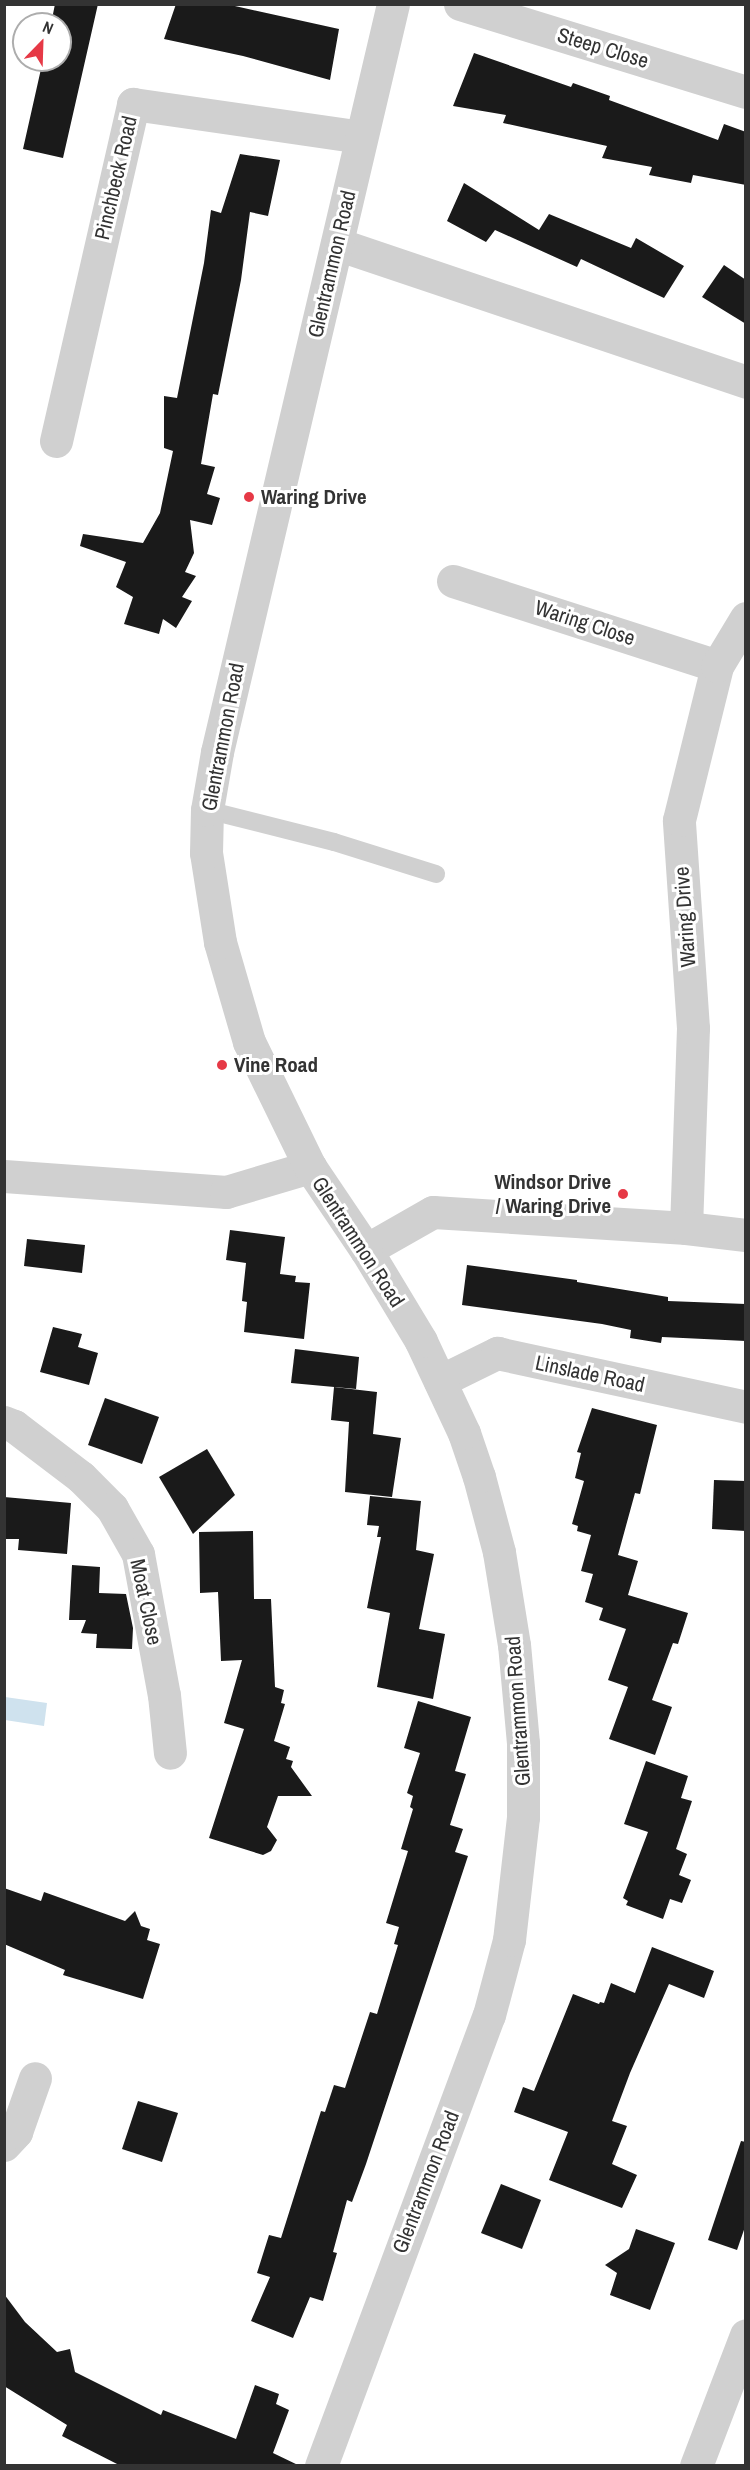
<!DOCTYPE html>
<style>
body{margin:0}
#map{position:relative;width:750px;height:2470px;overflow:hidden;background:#fff;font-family:"Archivo Narrow",sans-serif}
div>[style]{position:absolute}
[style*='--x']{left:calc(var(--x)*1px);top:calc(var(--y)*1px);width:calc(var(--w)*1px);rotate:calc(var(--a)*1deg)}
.water>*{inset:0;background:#cfe2ee}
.building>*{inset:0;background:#1a1a1a}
.lane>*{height:18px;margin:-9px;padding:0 9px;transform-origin:9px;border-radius:9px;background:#d0d0d0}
.street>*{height:33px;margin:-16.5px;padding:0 16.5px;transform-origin:16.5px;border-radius:16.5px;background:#d0d0d0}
.dots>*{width:16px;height:16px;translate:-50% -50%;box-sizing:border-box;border:3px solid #fff;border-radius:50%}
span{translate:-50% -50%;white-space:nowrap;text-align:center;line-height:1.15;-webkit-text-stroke:6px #fff;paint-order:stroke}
.street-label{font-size:21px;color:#333}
.poi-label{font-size:21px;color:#333;font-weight:700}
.left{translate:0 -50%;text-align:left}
.right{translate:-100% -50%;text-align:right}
.frame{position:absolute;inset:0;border:6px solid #333;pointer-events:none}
.north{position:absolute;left:12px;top:12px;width:60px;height:60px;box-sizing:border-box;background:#fff;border:2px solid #adadad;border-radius:50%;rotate:23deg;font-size:16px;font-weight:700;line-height:24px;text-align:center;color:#333}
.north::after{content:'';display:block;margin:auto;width:21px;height:27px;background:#e63946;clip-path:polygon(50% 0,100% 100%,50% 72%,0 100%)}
</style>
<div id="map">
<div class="water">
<i style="clip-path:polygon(5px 1697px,47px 1703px,44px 1726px,5px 1720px)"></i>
</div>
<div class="building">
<i style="clip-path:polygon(55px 4px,98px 4px,63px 158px,23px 149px,43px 60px,60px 60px,60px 24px,51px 24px)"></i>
<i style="clip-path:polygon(176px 4px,226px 4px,339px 29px,330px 80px,243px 56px,164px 39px)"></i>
<i style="clip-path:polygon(474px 53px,571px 87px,573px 83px,610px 96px,609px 100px,718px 140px,724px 124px,746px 132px,746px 185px,693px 175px,691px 183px,649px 175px,652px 167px,602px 158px,607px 146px,503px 123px,506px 115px,453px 106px)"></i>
<i style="clip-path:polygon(240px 154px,280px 160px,268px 216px,250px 212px,241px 280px,218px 395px,213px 394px,201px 464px,215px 467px,207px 494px,220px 498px,212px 525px,190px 520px,194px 553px,185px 572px,196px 576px,182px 597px,192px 601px,176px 628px,163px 619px,159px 634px,124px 624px,133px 597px,116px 587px,126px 562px,80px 546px,83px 534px,143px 543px,160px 513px,173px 451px,164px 448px,164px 396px,177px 398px,204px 263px,211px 210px,221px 213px)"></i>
<i style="clip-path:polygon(464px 183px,539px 230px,549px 214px,631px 248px,636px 238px,684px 266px,664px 298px,581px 259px,577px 267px,495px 230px,486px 242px,447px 221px)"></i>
<i style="clip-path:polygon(724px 265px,746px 280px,746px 324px,702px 297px)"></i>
<i style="clip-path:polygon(230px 1230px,285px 1237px,280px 1274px,296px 1276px,295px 1282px,310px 1283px,304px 1339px,244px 1332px,247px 1302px,242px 1301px,246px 1263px,226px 1260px)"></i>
<i style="clip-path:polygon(27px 1239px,85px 1245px,82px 1273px,24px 1266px)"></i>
<i style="clip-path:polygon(467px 1265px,577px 1280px,577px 1282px,668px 1297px,668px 1301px,746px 1304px,746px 1341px,662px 1337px,661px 1343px,630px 1338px,631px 1330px,602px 1324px,462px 1305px)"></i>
<i style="clip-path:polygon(53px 1327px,82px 1334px,78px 1347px,98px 1353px,89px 1385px,40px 1372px)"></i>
<i style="clip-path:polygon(295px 1349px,359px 1357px,356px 1389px,291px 1383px)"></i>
<i style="clip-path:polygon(334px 1387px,377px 1392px,373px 1434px,401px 1438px,392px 1497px,345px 1492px,349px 1422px,331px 1420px)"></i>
<i style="clip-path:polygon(105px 1398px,159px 1417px,142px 1464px,88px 1445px)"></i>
<i style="clip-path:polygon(592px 1408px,657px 1425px,640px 1494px,635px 1493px,618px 1555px,638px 1561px,628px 1595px,688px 1613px,678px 1644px,673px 1643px,652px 1700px,672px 1707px,655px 1755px,609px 1739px,628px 1687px,608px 1680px,626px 1629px,599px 1620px,603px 1608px,585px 1602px,593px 1574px,581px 1571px,591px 1535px,577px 1531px,578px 1526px,572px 1524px,584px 1481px,575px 1478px,581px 1453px,577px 1452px)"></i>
<i style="clip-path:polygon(207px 1449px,235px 1495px,193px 1534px,159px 1477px)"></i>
<i style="clip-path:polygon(714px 1480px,746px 1481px,746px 1531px,712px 1529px)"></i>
<i style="clip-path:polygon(370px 1496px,421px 1501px,416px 1550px,434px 1554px,419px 1629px,445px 1634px,433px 1699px,377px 1687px,390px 1613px,367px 1608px,381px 1537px,377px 1537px,379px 1526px,367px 1525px)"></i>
<i style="clip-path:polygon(4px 1497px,71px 1503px,67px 1554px,18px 1550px,19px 1539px,4px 1539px)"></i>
<i style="clip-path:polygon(253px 1531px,254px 1599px,271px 1599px,275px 1687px,284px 1690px,281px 1703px,285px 1704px,274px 1741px,290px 1747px,286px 1759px,293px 1761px,291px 1767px,312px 1796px,278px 1796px,267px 1827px,277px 1840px,271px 1851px,263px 1855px,209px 1838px,244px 1729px,224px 1723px,242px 1660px,221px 1661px,218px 1592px,200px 1593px,199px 1532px)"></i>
<i style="clip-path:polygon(72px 1565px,100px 1567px,99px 1593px,126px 1594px,133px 1628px,132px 1649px,96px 1648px,97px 1634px,81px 1633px,86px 1620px,69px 1620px)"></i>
<i style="clip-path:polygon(418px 1701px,471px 1717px,455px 1771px,466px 1774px,450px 1825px,463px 1829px,455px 1852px,468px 1856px,366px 2164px,352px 2202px,347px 2200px,333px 2252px,337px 2253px,323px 2301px,310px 2297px,293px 2338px,251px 2321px,270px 2277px,257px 2273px,269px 2235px,281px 2238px,321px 2111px,325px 2112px,334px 2085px,345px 2088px,370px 2012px,377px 2014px,398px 1945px,394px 1944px,399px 1927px,386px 1923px,408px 1851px,401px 1849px,413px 1809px,410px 1807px,413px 1796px,407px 1793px,420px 1753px,404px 1748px)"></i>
<i style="clip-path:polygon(646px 1761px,688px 1776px,681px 1798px,692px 1801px,676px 1849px,687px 1854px,679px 1875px,691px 1880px,682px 1903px,670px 1899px,663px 1919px,626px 1905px,628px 1901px,623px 1898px,648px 1832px,624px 1824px)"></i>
<i style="clip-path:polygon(4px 1888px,41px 1901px,44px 1892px,125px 1921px,135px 1911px,141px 1926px,150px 1929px,147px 1940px,160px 1944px,143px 1999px,63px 1975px,65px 1970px,4px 1944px)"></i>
<i style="clip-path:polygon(652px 1947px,714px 1971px,704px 1998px,669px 1984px,630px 2073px,612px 2121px,627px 2126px,612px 2164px,637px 2175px,622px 2208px,549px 2180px,568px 2132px,514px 2112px,523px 2087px,534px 2091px,573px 1994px,599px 2004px,600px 2002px,604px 2003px,611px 1983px,635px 1993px)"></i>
<i style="clip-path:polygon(138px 2101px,178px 2113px,162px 2162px,122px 2149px)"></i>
<i style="clip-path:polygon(741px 2141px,746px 2142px,746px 2224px,737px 2250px,708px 2240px)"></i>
<i style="clip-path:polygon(501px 2184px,541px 2200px,522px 2249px,481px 2233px)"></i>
<i style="clip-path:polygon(636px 2229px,675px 2243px,650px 2310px,610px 2295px,617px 2273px,605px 2265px,629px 2249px)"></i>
<i style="clip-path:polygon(4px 2294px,25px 2322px,57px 2352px,70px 2349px,75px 2372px,161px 2415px,163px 2410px,236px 2439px,255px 2385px,279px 2394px,276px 2404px,289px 2410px,273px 2453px,300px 2466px,121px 2466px,62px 2436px,67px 2425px,4px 2386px)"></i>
</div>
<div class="lane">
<i style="--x:207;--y:810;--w:131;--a:14.1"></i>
<i style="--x:334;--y:842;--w:107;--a:17.4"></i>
</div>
<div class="street">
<i style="--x:460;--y:4;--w:299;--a:17.1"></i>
<i style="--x:337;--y:244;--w:432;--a:18.6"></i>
<i style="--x:56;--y:441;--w:346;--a:-77.1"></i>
<i style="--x:133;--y:104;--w:230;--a:8.2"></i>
<i style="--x:453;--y:581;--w:277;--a:17.8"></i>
<i style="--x:4;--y:1176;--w:223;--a:4.1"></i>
<i style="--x:226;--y:1192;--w:88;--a:-16.6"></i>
<i style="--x:686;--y:1228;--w:200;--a:-88"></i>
<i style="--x:693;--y:1028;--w:208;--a:-93.9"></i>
<i style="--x:679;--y:820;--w:159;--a:-76.1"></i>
<i style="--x:717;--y:666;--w:56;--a:-58.9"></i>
<i style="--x:366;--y:1250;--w:77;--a:-29.6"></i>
<i style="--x:433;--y:1212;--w:254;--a:3.6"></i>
<i style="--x:686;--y:1228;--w:60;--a:6.7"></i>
<i style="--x:440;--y:1381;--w:64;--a:-26.2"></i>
<i style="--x:497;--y:1353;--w:255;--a:12.2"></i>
<i style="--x:4;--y:1422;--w:11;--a:22"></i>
<i style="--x:14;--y:1426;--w:84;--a:37.3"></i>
<i style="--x:81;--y:1477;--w:44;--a:45"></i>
<i style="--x:112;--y:1508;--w:53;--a:60.5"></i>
<i style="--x:138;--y:1554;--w:143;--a:79.6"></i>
<i style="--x:164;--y:1695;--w:58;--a:84.1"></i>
<i style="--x:4;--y:2145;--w:18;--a:-47"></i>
<i style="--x:16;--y:2132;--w:57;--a:-70.6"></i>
<i style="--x:321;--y:2466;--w:481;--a:-69.6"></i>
<i style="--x:489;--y:2015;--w:78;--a:-75.1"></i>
<i style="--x:509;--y:1940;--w:124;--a:-83.5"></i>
<i style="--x:523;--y:1817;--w:74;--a:-90"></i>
<i style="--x:523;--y:1743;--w:98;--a:-95.2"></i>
<i style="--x:514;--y:1645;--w:94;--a:-99.2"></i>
<i style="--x:499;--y:1552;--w:78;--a:-104.9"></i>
<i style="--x:479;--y:1477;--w:46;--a:-108.8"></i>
<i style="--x:464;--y:1433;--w:102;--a:-115.1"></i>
<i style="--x:421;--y:1341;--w:106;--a:-121.1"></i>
<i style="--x:366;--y:1250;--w:100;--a:-124"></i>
<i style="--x:310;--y:1167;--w:139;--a:-116"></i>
<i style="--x:249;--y:1042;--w:104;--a:-106.2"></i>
<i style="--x:220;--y:942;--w:90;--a:-98.9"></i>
<i style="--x:206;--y:853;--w:43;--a:-88.7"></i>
<i style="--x:207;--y:810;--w:59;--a:-80.2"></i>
<i style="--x:217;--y:752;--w:768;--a:-76.76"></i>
<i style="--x:696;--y:2466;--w:140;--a:-69.1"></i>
</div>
<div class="dots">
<i style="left:249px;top:497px;background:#e63946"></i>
<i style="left:222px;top:1065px;background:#e63946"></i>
<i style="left:623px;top:1194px;background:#e63946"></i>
</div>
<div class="street-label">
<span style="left:603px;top:48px;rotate:17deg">Steep Close</span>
<span style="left:116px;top:178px;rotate:-77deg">Pinchbeck Road</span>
<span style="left:332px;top:264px;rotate:-77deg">Glentrammon Road</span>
<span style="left:585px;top:623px;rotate:18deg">Waring Close</span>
<span style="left:223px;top:737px;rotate:-79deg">Glentrammon Road</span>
<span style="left:685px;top:917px;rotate:-94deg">Waring Drive</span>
<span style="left:358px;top:1242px;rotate:57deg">Glentrammon Road</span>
<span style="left:590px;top:1374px;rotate:12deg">Linslade Road</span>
<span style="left:146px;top:1602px;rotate:78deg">Moat Close</span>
<span style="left:518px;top:1711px;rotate:-94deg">Glentrammon Road</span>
<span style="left:426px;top:2182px;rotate:-69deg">Glentrammon Road</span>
</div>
<div class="poi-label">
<span class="left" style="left:261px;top:497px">Waring Drive</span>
<span class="left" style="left:234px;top:1065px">Vine Road</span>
<span class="right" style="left:611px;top:1194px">Windsor Drive<br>/ Waring Drive</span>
</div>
<div class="frame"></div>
<div class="north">N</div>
</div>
